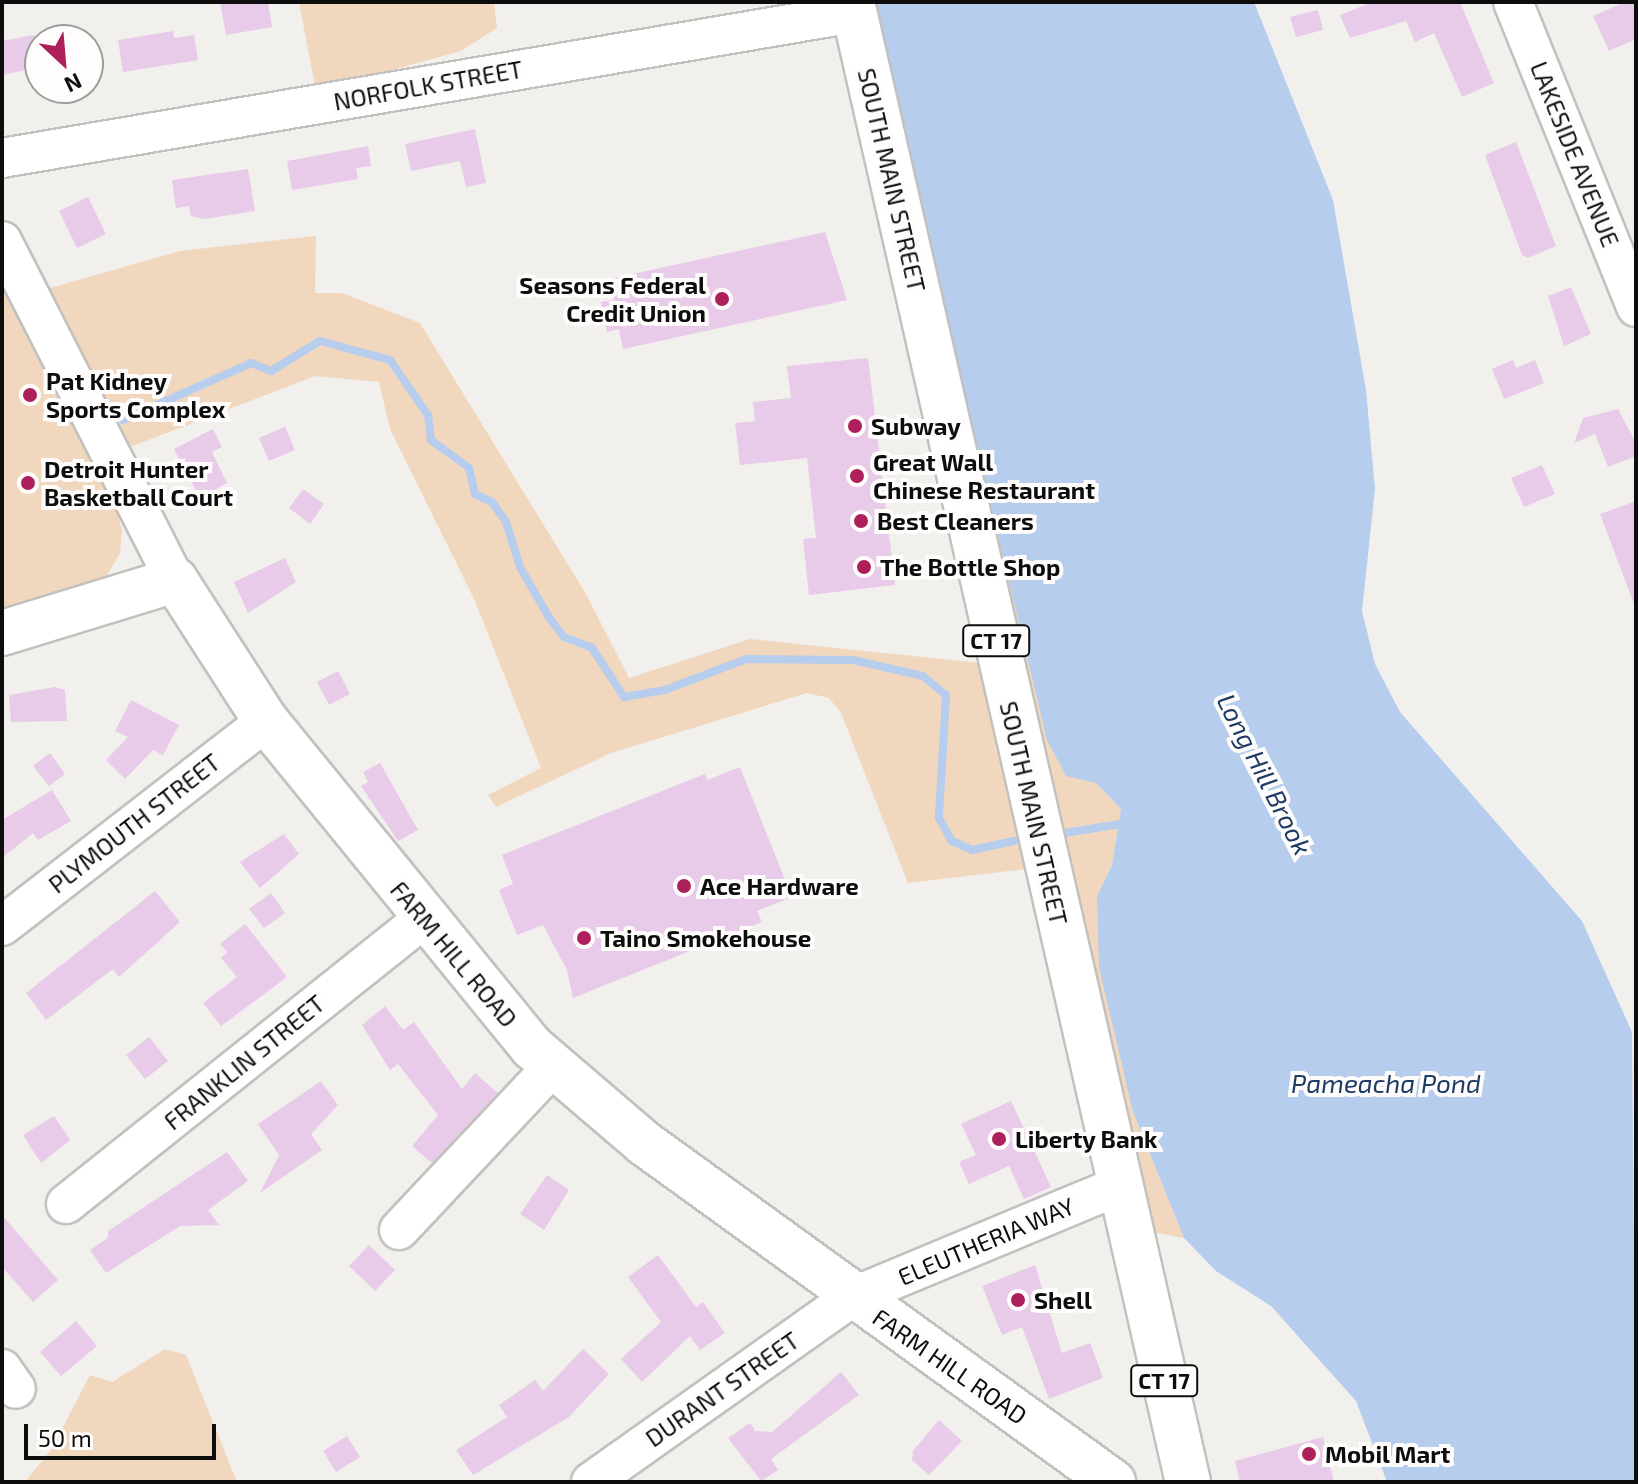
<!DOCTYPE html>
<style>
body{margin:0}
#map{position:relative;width:1638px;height:1484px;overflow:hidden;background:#f2f0ed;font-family:"Exo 2",sans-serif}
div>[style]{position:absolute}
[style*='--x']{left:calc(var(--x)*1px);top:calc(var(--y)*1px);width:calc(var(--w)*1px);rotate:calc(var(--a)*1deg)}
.green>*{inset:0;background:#f1d7be}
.water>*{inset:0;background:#b6cdee}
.stream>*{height:8px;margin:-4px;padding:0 4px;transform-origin:4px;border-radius:4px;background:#b6cdee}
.building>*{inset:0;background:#e8cae9}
.roads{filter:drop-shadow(2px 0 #c3c1be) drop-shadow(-2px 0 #c3c1be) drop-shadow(0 2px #c3c1be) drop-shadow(0 -2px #c3c1be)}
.minor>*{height:38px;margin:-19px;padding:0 19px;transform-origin:19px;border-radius:19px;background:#fff}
.major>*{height:44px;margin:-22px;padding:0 22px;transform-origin:22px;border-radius:22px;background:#fff}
.dots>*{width:22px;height:22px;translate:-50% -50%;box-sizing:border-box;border:4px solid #fffdfc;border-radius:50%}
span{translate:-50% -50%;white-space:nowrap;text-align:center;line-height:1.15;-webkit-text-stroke:8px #fffdfc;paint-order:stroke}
.shield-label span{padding:2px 6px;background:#fffdfc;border:2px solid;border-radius:6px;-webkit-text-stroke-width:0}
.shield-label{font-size:22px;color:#0e0d0d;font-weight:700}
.street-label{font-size:24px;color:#0e0d0d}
.poi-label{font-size:24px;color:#0e0d0d;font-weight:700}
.right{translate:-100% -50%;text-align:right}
.left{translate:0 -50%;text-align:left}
.water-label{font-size:26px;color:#1d3b65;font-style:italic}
.frame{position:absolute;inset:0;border:4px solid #0e0d0d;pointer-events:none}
.north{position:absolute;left:24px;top:24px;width:80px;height:80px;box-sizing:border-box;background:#fffdfc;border:2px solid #9f9d9c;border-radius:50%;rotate:154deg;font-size:22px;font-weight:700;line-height:32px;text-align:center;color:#0e0d0d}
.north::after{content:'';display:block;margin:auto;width:28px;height:36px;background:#ad205b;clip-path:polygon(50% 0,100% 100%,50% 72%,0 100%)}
.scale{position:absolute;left:24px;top:1424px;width:192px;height:36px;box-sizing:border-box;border:4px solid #0e0d0d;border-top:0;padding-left:10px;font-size:24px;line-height:28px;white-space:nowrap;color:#0e0d0d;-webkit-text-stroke:6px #fffdfc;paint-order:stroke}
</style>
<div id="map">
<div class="green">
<i style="clip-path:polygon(299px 2px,494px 2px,497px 28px,461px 51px,316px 91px)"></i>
<i style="clip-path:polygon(915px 188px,1066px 775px,1096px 783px,1121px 809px,1112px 865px,1097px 896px,1133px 1112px,1184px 1238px,1147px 1231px)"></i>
<i style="clip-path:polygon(316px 236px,315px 293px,342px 293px,420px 323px,586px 594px,629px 678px,750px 639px,980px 663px,1026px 869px,908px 883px,841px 713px,829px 698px,807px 693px,611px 753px,496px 807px,488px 795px,541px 768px,475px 601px,390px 429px,379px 382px,315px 376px,130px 447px,50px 288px,180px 251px)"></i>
<i style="clip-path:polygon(2px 287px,115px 503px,122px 530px,120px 553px,104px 580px,2px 617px)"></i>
<i style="clip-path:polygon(165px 1349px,186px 1355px,237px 1482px,25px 1482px,51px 1450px,90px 1375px,112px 1382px)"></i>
</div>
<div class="water">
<i style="clip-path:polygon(870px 2px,1254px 2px,1333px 200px,1366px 390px,1375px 489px,1362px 611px,1375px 664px,1400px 712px,1582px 921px,1632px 1032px,1636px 1482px,1387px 1482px,1356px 1401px,1271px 1306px,1216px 1271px,1184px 1238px,1133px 1112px,1099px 967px,1097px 896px,1112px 865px,1121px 809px,1096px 783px,1066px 776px,1047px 740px)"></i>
</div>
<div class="stream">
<i style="--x:123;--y:420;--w:140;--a:-24"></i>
<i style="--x:251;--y:363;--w:22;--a:22"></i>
<i style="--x:271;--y:371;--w:57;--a:-31.5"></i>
<i style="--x:320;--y:341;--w:73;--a:15.2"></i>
<i style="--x:390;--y:360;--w:67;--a:55.4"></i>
<i style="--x:428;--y:415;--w:25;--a:83"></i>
<i style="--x:431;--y:440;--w:47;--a:36.4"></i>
<i style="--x:469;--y:468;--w:27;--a:77"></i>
<i style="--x:475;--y:494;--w:19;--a:25"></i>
<i style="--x:492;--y:502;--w:24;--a:55"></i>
<i style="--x:506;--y:522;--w:47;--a:72.7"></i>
<i style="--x:520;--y:567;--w:60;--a:60"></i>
<i style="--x:550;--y:619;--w:23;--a:52"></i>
<i style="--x:564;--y:637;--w:30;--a:21"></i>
<i style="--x:592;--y:648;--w:59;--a:56.9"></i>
<i style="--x:624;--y:697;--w:42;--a:-9.7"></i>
<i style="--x:665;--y:690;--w:87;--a:-20.9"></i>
<i style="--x:746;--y:659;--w:107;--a:0.5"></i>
<i style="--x:853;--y:660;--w:72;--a:12.9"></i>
<i style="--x:923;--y:676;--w:30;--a:40"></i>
<i style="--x:946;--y:695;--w:123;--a:93.3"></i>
<i style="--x:939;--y:818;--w:26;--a:61"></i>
<i style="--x:952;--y:841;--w:22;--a:24"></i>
<i style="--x:972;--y:850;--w:43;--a:-12.1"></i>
<i style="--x:1065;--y:833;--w:62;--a:-9.3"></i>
</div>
<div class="building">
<i style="clip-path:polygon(220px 2px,268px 2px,272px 27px,226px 35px)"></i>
<i style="clip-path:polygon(1372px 2px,1460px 2px,1494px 83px,1462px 97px,1434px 33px,1415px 42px,1406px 21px,1350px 38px,1340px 15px)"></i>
<i style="clip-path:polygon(1625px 2px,1636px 2px,1636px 39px,1609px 51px,1593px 16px)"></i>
<i style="clip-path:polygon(1318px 10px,1323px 30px,1296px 37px,1290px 17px)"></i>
<i style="clip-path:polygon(173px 31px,174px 38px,194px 35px,198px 60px,123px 72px,118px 40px)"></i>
<i style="clip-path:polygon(34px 35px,40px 67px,2px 75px,2px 41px)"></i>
<i style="clip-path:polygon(475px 129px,486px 183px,466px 187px,460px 161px,411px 171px,405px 144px)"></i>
<i style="clip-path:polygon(1516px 142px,1556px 246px,1528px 258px,1522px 255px,1485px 155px)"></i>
<i style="clip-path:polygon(368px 146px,371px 166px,356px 168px,358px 179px,292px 190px,287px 161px)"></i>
<i style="clip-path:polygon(248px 169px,255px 211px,205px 219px,191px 216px,189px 206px,176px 208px,172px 180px)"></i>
<i style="clip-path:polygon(88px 197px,106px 234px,77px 248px,59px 211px)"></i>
<i style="clip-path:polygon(825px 232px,847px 300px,623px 349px,619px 329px,607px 332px,601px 302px,614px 300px,610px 279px)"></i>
<i style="clip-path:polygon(1571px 287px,1591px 334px,1564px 346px,1548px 296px)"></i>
<i style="clip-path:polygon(868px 358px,895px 585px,809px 595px,803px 539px,816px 538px,807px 458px,740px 465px,735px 423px,755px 421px,753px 402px,791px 398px,787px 366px)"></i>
<i style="clip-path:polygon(1513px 360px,1516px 368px,1535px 360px,1544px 383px,1504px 399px,1492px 369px)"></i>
<i style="clip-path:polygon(1618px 409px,1635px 441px,1636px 456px,1608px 467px,1595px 434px,1574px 443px,1583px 418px)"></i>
<i style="clip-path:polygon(285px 427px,295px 450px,269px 461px,259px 438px)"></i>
<i style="clip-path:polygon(213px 429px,222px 447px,212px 452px,227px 483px,200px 498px,174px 449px)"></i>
<i style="clip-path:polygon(1542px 465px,1555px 494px,1524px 507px,1511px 478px)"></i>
<i style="clip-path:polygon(303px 489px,324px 504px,310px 524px,289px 508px)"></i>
<i style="clip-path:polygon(1636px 501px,1636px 603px,1634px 604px,1600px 514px)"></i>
<i style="clip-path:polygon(285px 558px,296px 582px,248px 613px,234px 582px)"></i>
<i style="clip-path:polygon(338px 671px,350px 694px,329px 705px,317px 682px)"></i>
<i style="clip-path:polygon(55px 687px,65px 690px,67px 721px,11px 722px,9px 695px)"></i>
<i style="clip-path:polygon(131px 700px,179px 725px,163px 755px,153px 750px,125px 779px,106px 760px,128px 737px,115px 731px)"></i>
<i style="clip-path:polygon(50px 753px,65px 774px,49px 786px,33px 766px)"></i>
<i style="clip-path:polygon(380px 763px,418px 830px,398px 841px,361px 786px,368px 782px,363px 772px)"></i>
<i style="clip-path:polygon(740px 767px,792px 897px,757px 911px,762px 922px,573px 998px,567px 970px,543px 925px,517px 935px,499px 890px,513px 884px,502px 855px,705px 774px,707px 780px)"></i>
<i style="clip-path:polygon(52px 790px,71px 821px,38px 840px,33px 833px,2px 858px,2px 820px)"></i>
<i style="clip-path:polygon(284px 834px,299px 854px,260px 888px,240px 862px)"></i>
<i style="clip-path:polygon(155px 891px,180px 922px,119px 977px,113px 969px,46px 1020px,26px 993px)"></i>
<i style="clip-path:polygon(271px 893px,285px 913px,264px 928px,249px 909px)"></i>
<i style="clip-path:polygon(245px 924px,287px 977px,221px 1026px,203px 1003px,237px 977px,221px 958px,227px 952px,220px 944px)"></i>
<i style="clip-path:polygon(385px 1006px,403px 1030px,414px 1022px,462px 1089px,475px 1073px,498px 1093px,432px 1163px,412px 1146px,438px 1115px,398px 1064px,390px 1070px,362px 1025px)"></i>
<i style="clip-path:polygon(149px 1037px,168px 1061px,145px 1079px,126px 1055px)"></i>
<i style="clip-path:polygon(321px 1081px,338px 1105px,311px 1134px,322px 1150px,260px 1193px,279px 1155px,258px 1124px)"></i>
<i style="clip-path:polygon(1011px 1101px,1051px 1187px,1024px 1199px,1009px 1166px,969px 1184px,959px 1162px,976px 1155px,961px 1124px)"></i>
<i style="clip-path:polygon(54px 1116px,70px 1140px,41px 1163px,23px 1135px)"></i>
<i style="clip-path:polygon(227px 1152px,248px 1181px,208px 1210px,219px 1225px,180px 1226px,106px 1273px,90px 1250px,108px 1238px,108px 1231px)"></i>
<i style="clip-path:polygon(547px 1175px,569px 1190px,544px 1230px,520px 1214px)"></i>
<i style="clip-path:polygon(2px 1215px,58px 1280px,33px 1302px,2px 1267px)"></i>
<i style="clip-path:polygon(369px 1245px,395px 1270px,375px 1291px,349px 1266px)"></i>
<i style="clip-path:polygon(658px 1255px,696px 1307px,703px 1302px,725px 1333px,700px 1350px,690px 1336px,642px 1382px,621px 1359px,661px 1322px,628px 1277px)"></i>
<i style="clip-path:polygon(1035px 1265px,1062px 1353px,1090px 1343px,1103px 1378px,1049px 1399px,1022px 1327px,1002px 1335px,982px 1286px)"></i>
<i style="clip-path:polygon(76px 1321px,97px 1346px,61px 1376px,40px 1352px)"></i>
<i style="clip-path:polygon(583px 1349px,609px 1374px,569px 1417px,473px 1475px,456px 1450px,507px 1417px,499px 1405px,535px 1380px,543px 1391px)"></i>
<i style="clip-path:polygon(841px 1372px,859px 1395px,771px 1459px,778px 1470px,761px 1481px,728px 1438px,750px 1423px,755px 1431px,772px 1432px)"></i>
<i style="clip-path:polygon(939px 1420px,962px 1441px,929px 1475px,912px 1460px,913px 1451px)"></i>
<i style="clip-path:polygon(347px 1436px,360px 1457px,336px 1472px,323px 1451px)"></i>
<i style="clip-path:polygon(1323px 1437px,1334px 1482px,1240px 1482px,1235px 1461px)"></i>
</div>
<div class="roads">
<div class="minor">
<i style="--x:1513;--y:2;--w:329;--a:68"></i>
<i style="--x:2;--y:158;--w:864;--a:-9.66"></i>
<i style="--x:2;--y:241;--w:381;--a:63"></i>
<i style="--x:2;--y:926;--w:334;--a:-37.8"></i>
<i style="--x:66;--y:1204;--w:457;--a:-38.6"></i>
<i style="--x:399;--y:1230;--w:225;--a:-46.8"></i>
<i style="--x:2;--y:1369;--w:24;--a:55"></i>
<i style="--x:591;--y:1482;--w:320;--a:-35.3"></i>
<i style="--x:852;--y:1297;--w:289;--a:-22.6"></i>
</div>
<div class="major">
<i style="--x:852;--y:2;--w:1518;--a:77.21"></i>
<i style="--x:2;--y:633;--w:181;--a:-17"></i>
<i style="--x:175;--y:580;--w:168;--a:57.2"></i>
<i style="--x:266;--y:721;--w:421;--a:50.8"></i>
<i style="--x:532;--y:1047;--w:148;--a:40.6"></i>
<i style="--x:644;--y:1143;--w:579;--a:35.86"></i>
</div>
</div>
<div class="dots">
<i style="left:722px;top:299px;background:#ad205b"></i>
<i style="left:30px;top:395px;background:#ad205b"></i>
<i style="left:855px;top:426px;background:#ad205b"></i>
<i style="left:857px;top:476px;background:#ad205b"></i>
<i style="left:28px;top:483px;background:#ad205b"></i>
<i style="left:861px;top:521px;background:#ad205b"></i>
<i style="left:864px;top:567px;background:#ad205b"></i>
<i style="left:684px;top:886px;background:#ad205b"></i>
<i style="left:584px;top:938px;background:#ad205b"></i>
<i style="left:999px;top:1139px;background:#ad205b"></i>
<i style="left:1018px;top:1300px;background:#ad205b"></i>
<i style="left:1309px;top:1454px;background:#ad205b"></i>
</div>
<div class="shield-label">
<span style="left:996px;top:641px">CT 17</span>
<span style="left:1164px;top:1381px">CT 17</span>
</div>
<div class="street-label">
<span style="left:428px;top:85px;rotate:-10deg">NORFOLK STREET</span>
<span style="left:1575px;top:154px;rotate:68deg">LAKESIDE AVENUE</span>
<span style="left:892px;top:180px;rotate:77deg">SOUTH MAIN STREET</span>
<span style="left:1034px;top:813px;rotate:77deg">SOUTH MAIN STREET</span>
<span style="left:134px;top:823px;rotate:-38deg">PLYMOUTH STREET</span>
<span style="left:454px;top:954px;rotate:50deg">FARM HILL ROAD</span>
<span style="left:244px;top:1062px;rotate:-39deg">FRANKLIN STREET</span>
<span style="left:986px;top:1241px;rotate:-23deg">ELEUTHERIA WAY</span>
<span style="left:950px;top:1366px;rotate:35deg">FARM HILL ROAD</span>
<span style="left:722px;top:1389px;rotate:-35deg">DURANT STREET</span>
</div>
<div class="poi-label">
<span class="right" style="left:706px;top:299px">Seasons Federal<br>Credit Union</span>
<span class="left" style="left:46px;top:395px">Pat Kidney<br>Sports Complex</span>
<span class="left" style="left:871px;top:426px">Subway</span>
<span class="left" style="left:873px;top:476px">Great Wall<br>Chinese Restaurant</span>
<span class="left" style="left:44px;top:483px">Detroit Hunter<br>Basketball Court</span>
<span class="left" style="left:877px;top:521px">Best Cleaners</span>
<span class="left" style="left:880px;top:567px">The Bottle Shop</span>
<span class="left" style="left:700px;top:886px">Ace Hardware</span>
<span class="left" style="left:600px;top:938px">Taino Smokehouse</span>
<span class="left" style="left:1015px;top:1139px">Liberty Bank</span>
<span class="left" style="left:1034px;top:1300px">Shell</span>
<span class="left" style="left:1325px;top:1454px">Mobil Mart</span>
</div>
<div class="water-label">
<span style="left:1265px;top:774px;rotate:63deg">Long Hill Brook</span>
<span style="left:1386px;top:1083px">Pameacha Pond</span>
</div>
<div class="frame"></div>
<div class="north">N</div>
<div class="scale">50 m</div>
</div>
